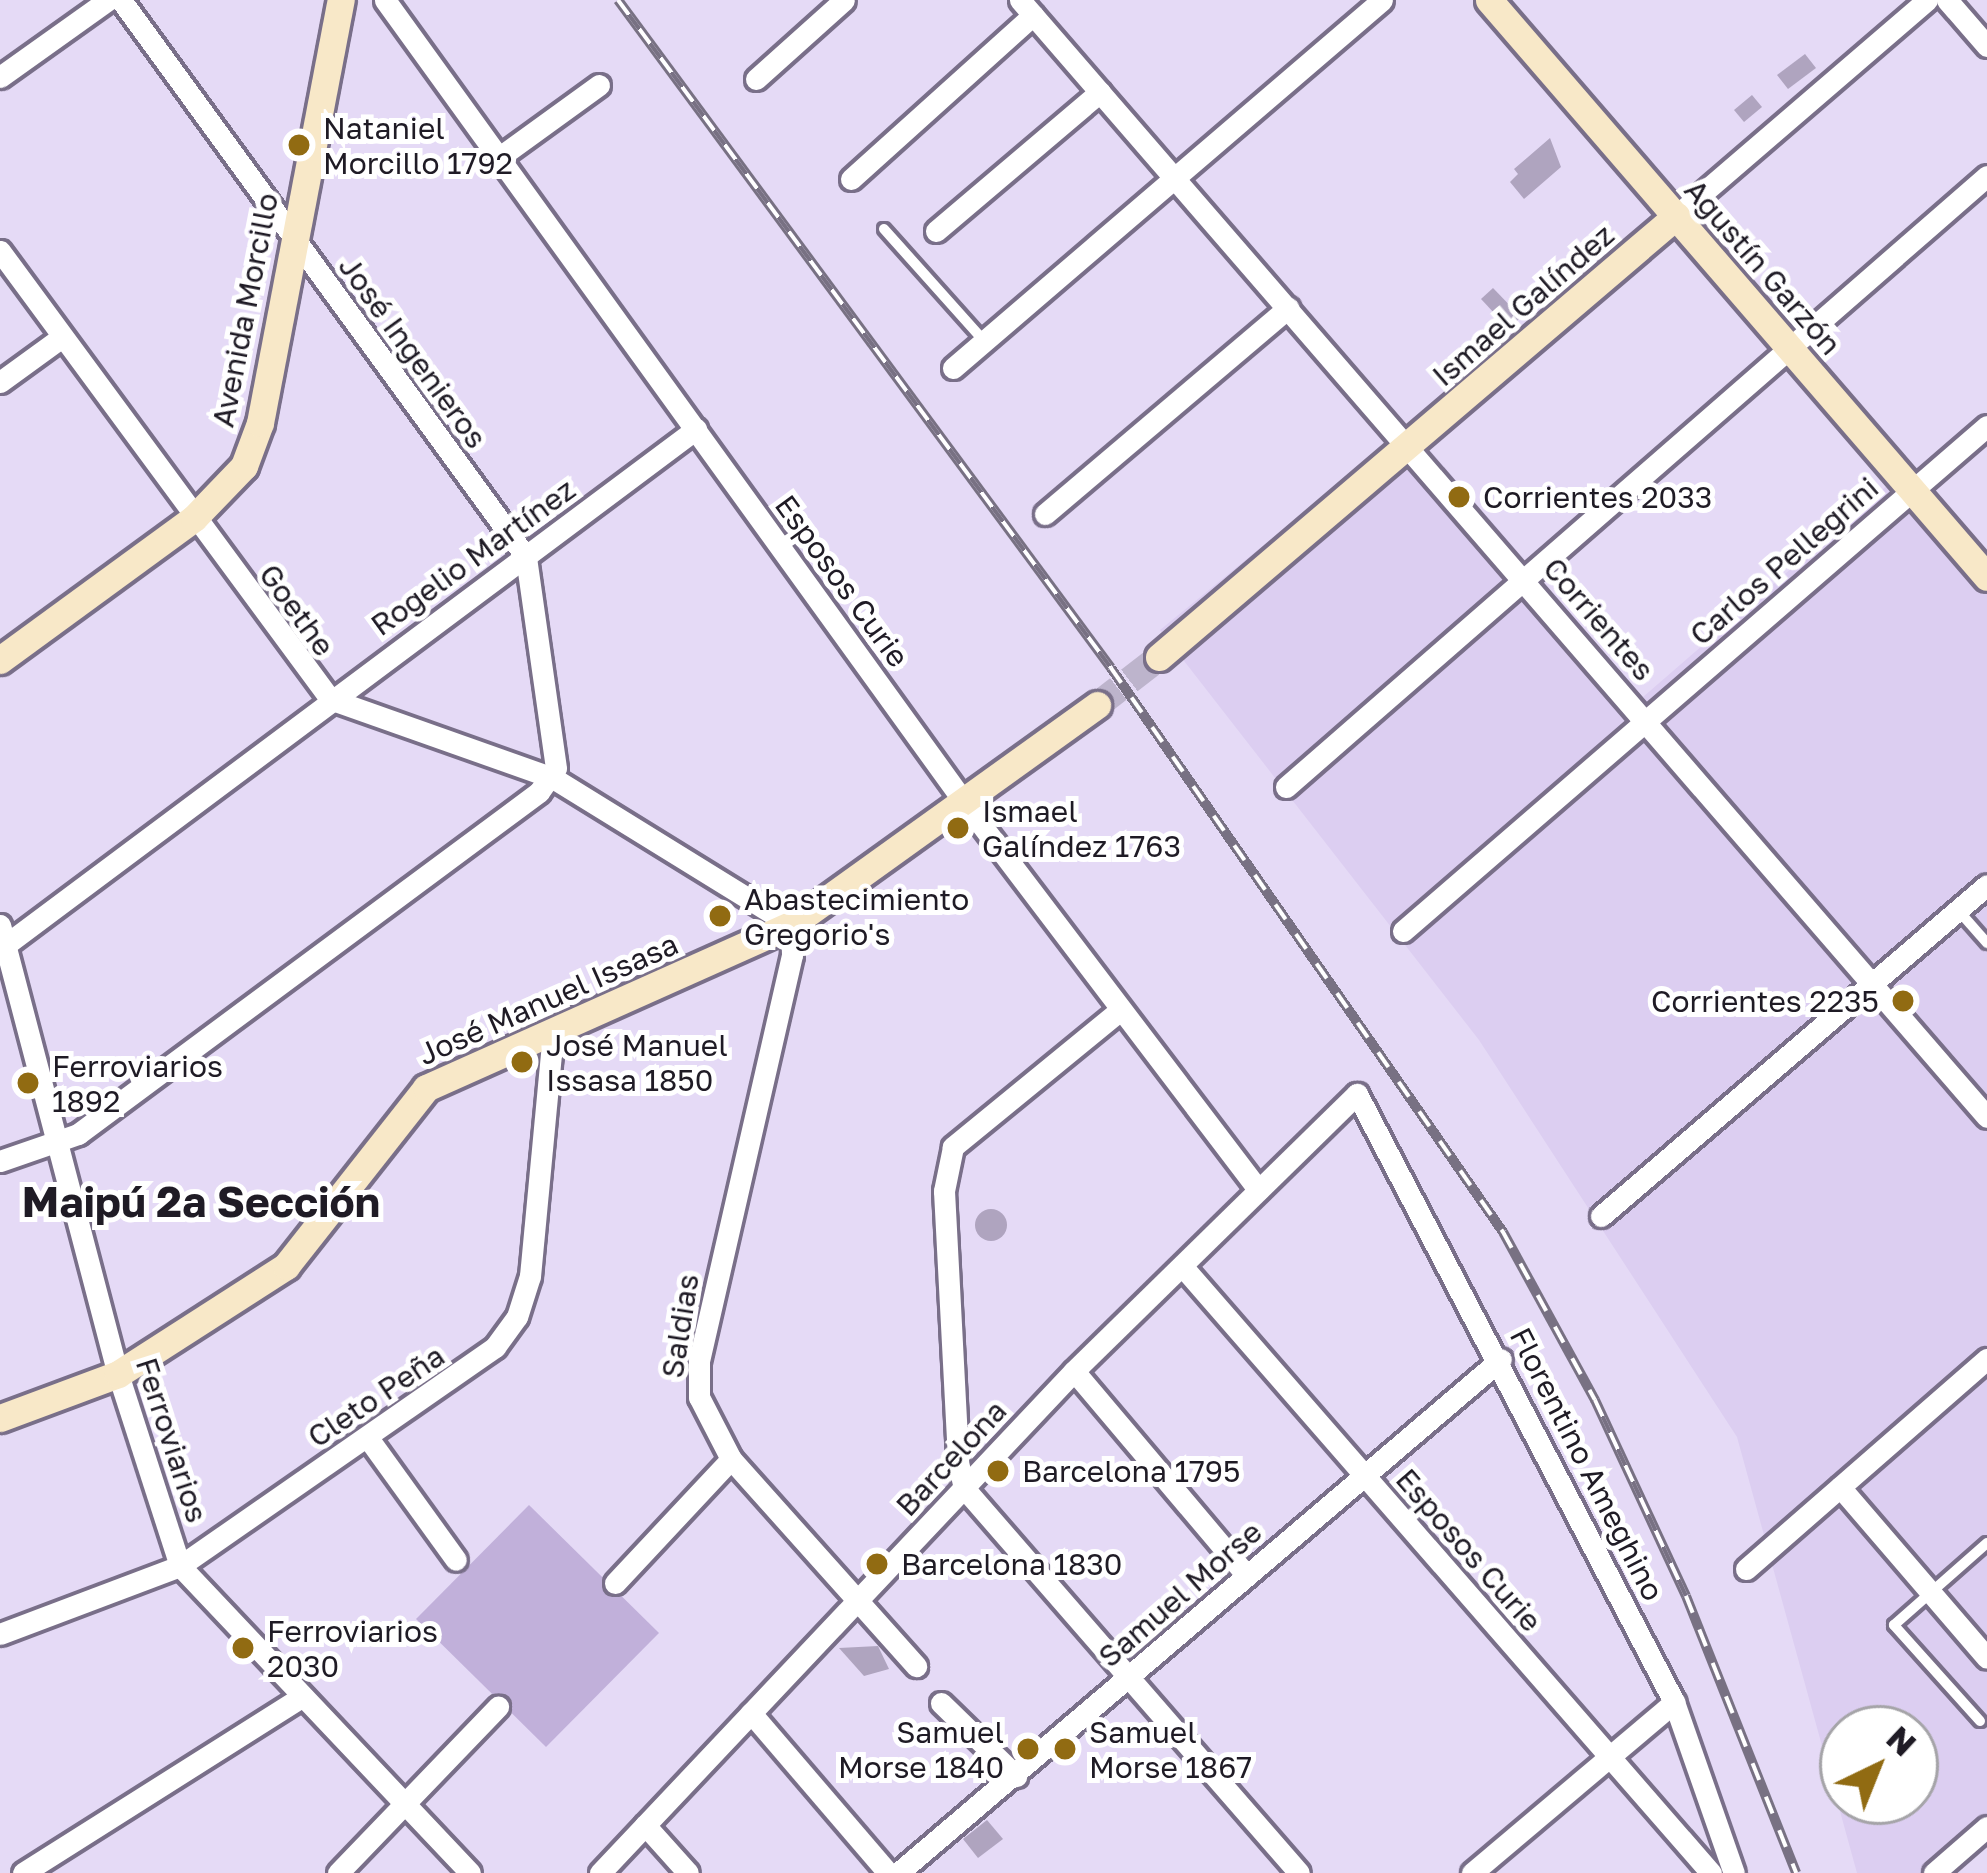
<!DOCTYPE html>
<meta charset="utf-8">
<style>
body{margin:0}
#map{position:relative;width:1987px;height:1873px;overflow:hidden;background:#e5daf6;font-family:"Golos Text",sans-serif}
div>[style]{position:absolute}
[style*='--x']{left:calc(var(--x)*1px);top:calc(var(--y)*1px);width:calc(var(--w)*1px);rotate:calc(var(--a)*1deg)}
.built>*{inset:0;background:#dccef1}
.green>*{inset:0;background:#c1b0da}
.building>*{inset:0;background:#afa4bf}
.round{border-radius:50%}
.secondary-tunnel>*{height:27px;margin-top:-13.5px;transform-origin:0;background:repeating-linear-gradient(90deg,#bdb4cc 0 27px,transparent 0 41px)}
.roads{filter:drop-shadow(3px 0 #796f89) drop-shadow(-3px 0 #796f89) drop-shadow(0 3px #796f89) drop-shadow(0 -3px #796f89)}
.service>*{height:10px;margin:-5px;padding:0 5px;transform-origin:5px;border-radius:5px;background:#fff}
.minor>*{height:21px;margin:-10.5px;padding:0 10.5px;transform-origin:10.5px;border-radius:10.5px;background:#fff}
.secondary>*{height:27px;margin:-13.5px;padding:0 13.5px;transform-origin:13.5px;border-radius:13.5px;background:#f8e8c8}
.rail>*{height:10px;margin-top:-5px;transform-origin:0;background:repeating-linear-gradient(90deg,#fff 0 18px,#787183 0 36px);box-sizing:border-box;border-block:3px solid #787183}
.dots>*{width:33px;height:33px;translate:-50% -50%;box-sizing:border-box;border:6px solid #fff;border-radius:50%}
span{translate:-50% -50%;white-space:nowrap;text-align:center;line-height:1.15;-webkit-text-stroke:10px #fff;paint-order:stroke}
.poi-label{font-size:30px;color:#1f1b25}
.left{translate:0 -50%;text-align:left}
.right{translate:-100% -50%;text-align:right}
.street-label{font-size:30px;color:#1f1b25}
.district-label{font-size:42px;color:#1f1b25;font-weight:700}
.north{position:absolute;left:1819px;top:1705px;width:120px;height:120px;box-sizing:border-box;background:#fff;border:3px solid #a5a4a8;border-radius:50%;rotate:43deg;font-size:33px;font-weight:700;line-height:48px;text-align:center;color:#1f1b25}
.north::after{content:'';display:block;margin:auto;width:42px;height:54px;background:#916b12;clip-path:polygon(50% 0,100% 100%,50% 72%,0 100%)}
</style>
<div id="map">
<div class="built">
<i style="clip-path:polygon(evenodd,1409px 426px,1643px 697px,1912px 464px,1987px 550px,1987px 1839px,1947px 1873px,1857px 1873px,1737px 1437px,1479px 1040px,1160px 630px,1409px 426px,1843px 1729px,1915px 1729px,1915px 1801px,1843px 1801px,1843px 1729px)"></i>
</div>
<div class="green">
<i style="clip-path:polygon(529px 1505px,659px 1633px,546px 1747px,416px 1619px)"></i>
</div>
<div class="building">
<i style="clip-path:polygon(1805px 54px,1816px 68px,1788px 89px,1777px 75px)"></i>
<i style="clip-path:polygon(1752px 95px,1762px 107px,1744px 122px,1734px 110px)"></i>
<i style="clip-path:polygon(1550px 138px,1561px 167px,1524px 199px,1510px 182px,1518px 174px,1514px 169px)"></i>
<i style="clip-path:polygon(1493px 288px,1521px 317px,1509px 329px,1481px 299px)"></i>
<i class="round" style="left:975px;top:1209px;width:32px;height:32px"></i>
<i style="clip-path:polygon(878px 1646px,889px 1669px,864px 1676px,839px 1648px)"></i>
<i style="clip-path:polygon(987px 1820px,1003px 1839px,978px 1858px,963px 1839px)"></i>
</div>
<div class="secondary-tunnel">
<i style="--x:1097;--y:705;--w:78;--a:-37.7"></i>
</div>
<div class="roads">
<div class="service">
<i style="--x:884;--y:229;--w:150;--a:48.2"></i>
<i style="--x:1958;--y:910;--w:44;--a:48.7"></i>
<i style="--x:1980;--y:1721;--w:129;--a:-131.9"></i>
<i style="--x:1894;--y:1625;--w:124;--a:-41.4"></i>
</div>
<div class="minor">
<i style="--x:385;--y:0;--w:989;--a:54.17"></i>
<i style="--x:964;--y:802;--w:487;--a:52.8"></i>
<i style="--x:1020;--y:0;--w:1477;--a:49.12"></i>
<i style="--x:1947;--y:0;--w:61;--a:49"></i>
<i style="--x:0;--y:77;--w:133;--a:-35.5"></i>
<i style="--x:756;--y:79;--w:118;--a:-41.9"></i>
<i style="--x:501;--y:156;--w:121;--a:-35.9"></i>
<i style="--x:851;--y:179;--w:245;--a:-42"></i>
<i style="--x:1676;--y:216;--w:331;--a:-40.7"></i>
<i style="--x:936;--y:231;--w:215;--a:-40.3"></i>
<i style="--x:0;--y:251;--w:556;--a:53.62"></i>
<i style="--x:330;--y:699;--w:237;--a:19.5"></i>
<i style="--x:553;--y:778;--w:280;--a:31.7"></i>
<i style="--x:791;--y:925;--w:30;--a:88"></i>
<i style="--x:792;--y:955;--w:416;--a:102.9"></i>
<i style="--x:699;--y:1360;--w:37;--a:90"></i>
<i style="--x:699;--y:1397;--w:70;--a:62.7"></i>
<i style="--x:731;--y:1459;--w:278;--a:48.2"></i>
<i style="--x:953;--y:368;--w:565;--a:-40.62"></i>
<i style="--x:0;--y:382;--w:77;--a:-36"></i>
<i style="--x:1045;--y:514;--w:319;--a:-40.3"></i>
<i style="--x:1286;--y:787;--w:930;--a:-41.08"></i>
<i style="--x:0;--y:925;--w:464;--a:75.3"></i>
<i style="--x:118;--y:1374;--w:202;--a:72.1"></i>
<i style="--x:180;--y:1566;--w:422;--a:46.6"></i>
<i style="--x:1403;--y:931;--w:772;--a:-40.85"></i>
<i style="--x:0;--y:949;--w:869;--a:-36.76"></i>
<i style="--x:1119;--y:1011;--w:215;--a:140.7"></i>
<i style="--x:953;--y:1147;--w:45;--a:101.6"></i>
<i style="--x:944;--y:1191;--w:271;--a:87"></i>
<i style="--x:958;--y:1462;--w:27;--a:77"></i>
<i style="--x:964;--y:1488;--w:510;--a:48.97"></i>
<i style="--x:0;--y:1161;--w:83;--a:-19.1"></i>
<i style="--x:78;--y:1134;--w:574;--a:-36.57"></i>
<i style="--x:539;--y:792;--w:29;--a:-55"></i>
<i style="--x:556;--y:768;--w:213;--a:-98.1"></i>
<i style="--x:526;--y:557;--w:689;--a:-126.02"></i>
<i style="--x:1601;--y:1216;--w:508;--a:-40.61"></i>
<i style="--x:1182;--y:1266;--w:805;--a:48.93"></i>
<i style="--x:1074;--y:1371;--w:268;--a:49.8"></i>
<i style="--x:368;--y:1438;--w:150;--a:54.2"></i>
<i style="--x:1840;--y:1487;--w:225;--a:49.3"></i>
<i style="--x:1746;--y:1569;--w:320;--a:-41.1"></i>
<i style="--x:615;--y:1583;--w:170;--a:-46.9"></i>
<i style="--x:0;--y:1634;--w:192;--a:-20.7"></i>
<i style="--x:180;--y:1566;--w:384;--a:-34.8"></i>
<i style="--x:495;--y:1347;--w:37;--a:-54"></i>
<i style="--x:517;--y:1317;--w:43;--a:-72.4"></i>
<i style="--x:530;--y:1276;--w:244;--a:-84.6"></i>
<i style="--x:941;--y:1703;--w:105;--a:44.2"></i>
<i style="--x:751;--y:1713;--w:211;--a:49.4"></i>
<i style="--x:645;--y:1825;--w:64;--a:48.1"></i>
<i style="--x:23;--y:1873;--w:331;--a:-32.3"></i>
<i style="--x:338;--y:1873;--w:231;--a:-46.1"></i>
<i style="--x:600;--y:1873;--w:690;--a:-46.64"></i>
<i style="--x:1074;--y:1371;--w:396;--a:-44.4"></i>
<i style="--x:1357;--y:1094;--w:686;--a:62.46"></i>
<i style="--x:1674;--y:1702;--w:181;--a:70.7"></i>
<i style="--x:898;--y:1873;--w:792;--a:-40.44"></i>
<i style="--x:1472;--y:1873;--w:265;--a:-40.2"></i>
<i style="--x:1934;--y:1873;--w:70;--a:-41"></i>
</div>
<div class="secondary">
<i style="--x:1489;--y:0;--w:762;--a:49.2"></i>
<i style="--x:1159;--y:657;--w:680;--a:-40.46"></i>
<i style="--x:0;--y:660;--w:240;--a:-36.2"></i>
<i style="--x:194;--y:518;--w:72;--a:-46.1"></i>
<i style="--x:244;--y:466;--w:46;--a:-69.6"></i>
<i style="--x:260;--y:423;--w:431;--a:-79.2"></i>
<i style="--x:0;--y:1418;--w:126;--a:-20.4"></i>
<i style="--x:118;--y:1374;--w:200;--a:-32.7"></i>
<i style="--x:286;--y:1266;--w:226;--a:-51.8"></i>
<i style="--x:426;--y:1088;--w:400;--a:-24.1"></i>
<i style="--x:791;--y:925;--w:377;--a:-35.7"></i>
</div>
</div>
<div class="rail">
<i style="--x:618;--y:0;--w:830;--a:53.57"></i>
<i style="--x:1111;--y:668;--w:687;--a:55.2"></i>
<i style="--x:1503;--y:1232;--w:192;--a:61.3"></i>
<i style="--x:1595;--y:1400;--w:216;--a:65.1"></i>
<i style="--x:1686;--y:1596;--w:298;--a:68.3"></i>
</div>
<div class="dots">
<i style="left:299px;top:145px;background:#916b12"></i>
<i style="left:1459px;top:497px;background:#916b12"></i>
<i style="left:958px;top:828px;background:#916b12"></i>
<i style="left:720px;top:916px;background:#916b12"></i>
<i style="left:1903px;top:1001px;background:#916b12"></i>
<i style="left:522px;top:1062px;background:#916b12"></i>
<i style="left:28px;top:1083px;background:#916b12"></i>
<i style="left:998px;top:1471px;background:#916b12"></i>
<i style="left:877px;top:1564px;background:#916b12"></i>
<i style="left:243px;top:1648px;background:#916b12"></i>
<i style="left:1028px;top:1749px;background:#916b12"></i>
<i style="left:1065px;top:1749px;background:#916b12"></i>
</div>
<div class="poi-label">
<span class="left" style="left:323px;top:145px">Nataniel<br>Morcillo 1792</span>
<span class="left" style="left:1483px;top:497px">Corrientes 2033</span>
<span class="left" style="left:982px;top:828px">Ismael<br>Galíndez 1763</span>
<span class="left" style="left:744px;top:916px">Abastecimiento<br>Gregorio's</span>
<span class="right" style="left:1879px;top:1001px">Corrientes 2235</span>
<span class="left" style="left:546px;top:1062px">José Manuel<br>Issasa 1850</span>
<span class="left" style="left:52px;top:1083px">Ferroviarios<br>1892</span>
<span class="left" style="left:1022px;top:1471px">Barcelona 1795</span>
<span class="left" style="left:901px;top:1564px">Barcelona 1830</span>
<span class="left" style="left:267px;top:1648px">Ferroviarios<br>2030</span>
<span class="right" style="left:1004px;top:1749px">Samuel<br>Morse 1840</span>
<span class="left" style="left:1089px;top:1749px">Samuel<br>Morse 1867</span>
</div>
<div class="street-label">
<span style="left:1763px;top:267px;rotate:49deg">Agustín Garzón</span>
<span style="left:1523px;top:305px;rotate:-41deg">Ismael Galíndez</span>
<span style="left:245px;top:310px;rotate:-79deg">Avenida Morcillo</span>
<span style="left:413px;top:352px;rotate:54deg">José Ingenieros</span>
<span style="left:473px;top:557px;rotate:-36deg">Rogelio Martínez</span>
<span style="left:1784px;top:561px;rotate:-41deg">Carlos Pellegrini</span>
<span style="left:842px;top:581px;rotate:54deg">Esposos Curie</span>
<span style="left:297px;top:610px;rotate:54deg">Goethe</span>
<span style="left:1599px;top:619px;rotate:49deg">Corrientes</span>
<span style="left:548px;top:999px;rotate:-24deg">José Manuel Issasa</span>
<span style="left:680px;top:1326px;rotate:-81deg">Saldias</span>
<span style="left:376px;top:1396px;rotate:-34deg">Cleto Peña</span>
<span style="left:172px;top:1440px;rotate:72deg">Ferroviarios</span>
<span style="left:951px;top:1458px;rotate:-47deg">Barcelona</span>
<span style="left:1587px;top:1464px;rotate:63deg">Florentino Ameghino</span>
<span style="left:1469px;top:1550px;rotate:49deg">Esposos Curie</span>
<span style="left:1180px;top:1594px;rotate:-41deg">Samuel Morse</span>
</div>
<div class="district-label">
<span style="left:201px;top:1201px">Maipú 2ª Sección</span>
</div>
<div class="north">N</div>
</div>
